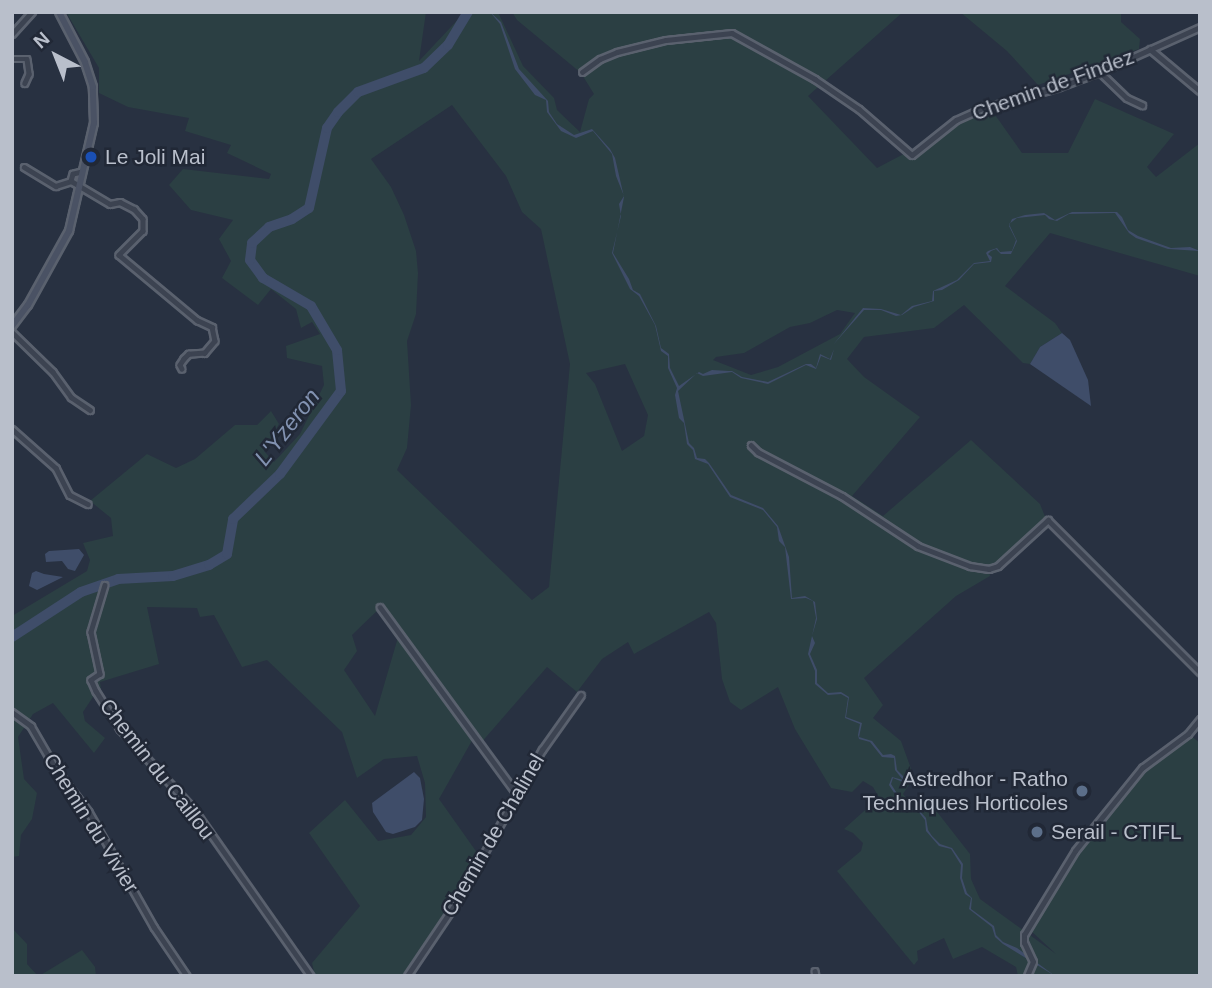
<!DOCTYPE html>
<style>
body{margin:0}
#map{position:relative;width:1212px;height:988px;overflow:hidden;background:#283141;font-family:Helvetica,sans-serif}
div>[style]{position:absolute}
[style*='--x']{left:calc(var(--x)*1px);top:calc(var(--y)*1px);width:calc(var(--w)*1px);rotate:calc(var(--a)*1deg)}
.green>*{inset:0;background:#2b3f43}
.water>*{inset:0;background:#3f4d69}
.river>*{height:10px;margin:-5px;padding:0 5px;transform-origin:5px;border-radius:5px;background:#3f4d69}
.roads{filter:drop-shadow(2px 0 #5a616e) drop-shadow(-2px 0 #5a616e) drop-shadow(0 2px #5a616e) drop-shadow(0 -2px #5a616e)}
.minor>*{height:4.5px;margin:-2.25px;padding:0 2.25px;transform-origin:2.25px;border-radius:2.25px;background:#3c4351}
.secondary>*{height:6px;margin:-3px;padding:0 3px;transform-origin:3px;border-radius:3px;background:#4a5264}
.dots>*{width:19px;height:19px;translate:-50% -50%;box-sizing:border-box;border:4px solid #212836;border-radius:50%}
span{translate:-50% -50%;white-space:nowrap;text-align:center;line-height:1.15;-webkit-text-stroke:5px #212836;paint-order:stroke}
.street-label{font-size:21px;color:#b9bfcb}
.poi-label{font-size:21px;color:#b9bfcb}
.left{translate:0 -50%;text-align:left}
.right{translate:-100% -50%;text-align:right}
.water-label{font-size:23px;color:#8292b1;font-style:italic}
.frame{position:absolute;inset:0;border:14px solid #b9bfcb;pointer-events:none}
.north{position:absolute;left:21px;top:21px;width:70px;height:70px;-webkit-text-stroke:5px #212836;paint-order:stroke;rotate:318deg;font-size:19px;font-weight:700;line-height:28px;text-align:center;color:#b9bfcb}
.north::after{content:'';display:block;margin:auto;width:24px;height:32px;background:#b9bfcb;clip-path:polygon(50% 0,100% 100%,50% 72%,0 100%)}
</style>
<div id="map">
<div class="green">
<i style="clip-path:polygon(evenodd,66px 12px,426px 12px,419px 61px,465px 12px,498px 12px,523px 66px,554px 98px,557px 110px,580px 132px,589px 99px,594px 94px,581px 73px,517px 20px,512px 12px,903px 12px,808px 96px,877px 168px,978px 115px,993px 112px,1022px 153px,1068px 153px,1095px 99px,1174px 134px,1147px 167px,1156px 177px,1200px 143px,1200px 276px,1050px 233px,1005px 286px,1055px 323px,1062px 333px,1040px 347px,1030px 364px,1023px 363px,964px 305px,934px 328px,864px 337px,847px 359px,864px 377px,920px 417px,852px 496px,883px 516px,971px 440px,1040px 504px,1048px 524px,1022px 550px,992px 572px,989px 570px,990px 576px,956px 596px,864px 678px,883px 705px,873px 718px,901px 741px,914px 777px,903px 794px,909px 801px,927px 799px,970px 854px,971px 879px,980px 899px,1056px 954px,1030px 930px,1074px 858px,1118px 798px,1144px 770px,1190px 735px,1200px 743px,1200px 976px,1018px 976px,1016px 967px,982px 947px,953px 959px,944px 938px,917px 951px,918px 960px,914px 965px,837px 871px,861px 851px,863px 843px,853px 833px,844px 829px,873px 803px,883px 805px,873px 787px,863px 781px,852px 792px,831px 788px,795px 729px,778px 687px,741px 710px,730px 702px,722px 679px,716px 623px,709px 612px,634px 654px,628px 642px,602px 659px,577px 692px,547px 667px,480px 744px,474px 737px,439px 799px,478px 854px,440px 922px,402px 976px,315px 976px,312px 963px,360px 906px,309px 833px,345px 800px,378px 841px,411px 835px,426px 817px,425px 783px,417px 756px,384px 759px,357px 778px,342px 732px,267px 660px,242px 667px,214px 615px,200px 617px,197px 608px,147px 607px,159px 664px,100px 682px,102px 696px,93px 697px,83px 712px,85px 721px,105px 738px,94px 753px,53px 703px,33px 714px,18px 737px,24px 779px,37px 793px,32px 819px,21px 835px,19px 856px,12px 857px,12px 616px,87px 571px,90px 560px,83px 543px,113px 536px,111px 518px,90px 501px,147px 454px,176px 468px,195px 459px,235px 425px,257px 425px,271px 411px,279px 424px,264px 451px,274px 462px,300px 434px,324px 385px,322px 366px,287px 358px,286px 346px,320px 334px,312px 322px,301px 328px,296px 309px,271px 289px,258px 305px,222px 278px,231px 261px,219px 239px,233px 220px,191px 210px,169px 185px,183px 169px,269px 179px,271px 174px,227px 153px,231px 145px,185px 131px,189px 118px,128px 107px,99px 93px,99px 68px,66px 12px,452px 105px,506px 176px,522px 212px,541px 229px,570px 364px,549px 587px,532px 600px,397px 470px,407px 448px,411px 405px,407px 341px,416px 314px,418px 273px,416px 251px,404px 215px,391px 187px,371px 159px,452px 105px,66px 12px,837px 310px,855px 313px,840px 334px,778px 367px,751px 375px,713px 360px,716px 357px,744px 353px,790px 327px,810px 323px,837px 310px,66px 12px,625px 364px,648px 415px,644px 436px,622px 451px,595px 384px,586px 373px,625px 364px,66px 12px,380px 608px,399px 634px,375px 716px,344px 670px,357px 651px,352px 635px,380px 608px)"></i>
<i style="clip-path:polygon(960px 12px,1121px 12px,1121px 22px,1140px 39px,1139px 49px,1038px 85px,1007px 51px)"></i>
<i style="clip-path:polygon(12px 928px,27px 944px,27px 964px,38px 976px,12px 976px)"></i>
<i style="clip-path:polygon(82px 950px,95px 967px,96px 976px,39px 976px)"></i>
</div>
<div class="water">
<i style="clip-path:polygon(490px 12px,501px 22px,519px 69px,548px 101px,549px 112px,557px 124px,574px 135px,592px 129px,610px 149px,615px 158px,624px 197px,613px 253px,629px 279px,633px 290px,640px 294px,656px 326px,661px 348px,669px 354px,670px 368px,679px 386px,699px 372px,703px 374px,712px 370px,729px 371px,732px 371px,742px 377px,768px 382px,806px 364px,811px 364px,816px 368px,820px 354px,830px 359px,834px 349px,831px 360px,821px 356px,816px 369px,806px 365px,768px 384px,741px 378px,732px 372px,703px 376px,697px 373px,678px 391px,689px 443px,694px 448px,697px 458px,705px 459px,709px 463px,731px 495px,763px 508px,778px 526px,789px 557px,792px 598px,805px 596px,815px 602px,817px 619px,812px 636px,815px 643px,810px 654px,817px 670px,817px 683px,828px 693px,841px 692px,849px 697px,846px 717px,862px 723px,859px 737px,872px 741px,883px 755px,891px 754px,895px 756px,897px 770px,903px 776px,905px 783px,893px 778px,891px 784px,905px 806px,918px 809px,926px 818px,928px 830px,932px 836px,940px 844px,952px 848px,963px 864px,962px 878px,967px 893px,972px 898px,971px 909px,994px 926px,996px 935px,1003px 942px,1017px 948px,1055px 976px,1003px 944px,995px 937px,992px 927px,969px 909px,971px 898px,965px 894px,960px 878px,961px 865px,951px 849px,939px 846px,926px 831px,925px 820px,918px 811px,904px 808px,889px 785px,892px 777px,903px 780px,895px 770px,894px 758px,882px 757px,870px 742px,859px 739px,858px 735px,860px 724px,845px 718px,848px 698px,841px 694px,828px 695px,815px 684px,815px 671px,808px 654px,816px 618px,813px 601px,806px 598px,791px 599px,785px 547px,779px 541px,777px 527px,763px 510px,730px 497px,708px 464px,695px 459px,693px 450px,687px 444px,684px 423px,679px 418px,675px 395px,677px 388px,668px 368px,668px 356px,661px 351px,655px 325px,639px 296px,630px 289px,612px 253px,621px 216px,619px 204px,624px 196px,616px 176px,612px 154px,593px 131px,576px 138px,561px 131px,547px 112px,546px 100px,535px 95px,515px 69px,500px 24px)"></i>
<i style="clip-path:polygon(1072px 212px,1117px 212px,1122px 217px,1128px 230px,1138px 236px,1171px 248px,1190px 247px,1200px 251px,1168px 249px,1136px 238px,1129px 233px,1115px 213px,1069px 214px,1057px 221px,1049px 219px,1045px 215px,1017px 218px,1009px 224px,1017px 241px,1011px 254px,1001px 254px,996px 249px,991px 251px,988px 254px,992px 257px,991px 262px,974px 264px,959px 280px,942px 290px,934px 291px,934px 301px,914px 307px,902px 315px,896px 316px,881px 310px,864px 310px,833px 345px,863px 308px,881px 309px,901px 315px,912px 306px,932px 301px,933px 291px,957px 280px,974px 263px,990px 261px,986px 253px,988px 251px,997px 248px,1000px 252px,1012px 251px,1016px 240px,1009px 226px,1012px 219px,1025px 215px,1044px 213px,1055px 220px)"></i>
<i style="clip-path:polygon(1062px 333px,1070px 340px,1088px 380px,1091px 406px,1030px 364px,1040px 347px)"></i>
<i style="clip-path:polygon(79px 549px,84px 555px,75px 571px,68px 569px,62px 561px,46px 562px,45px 554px,49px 551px)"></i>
<i style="clip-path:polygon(36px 571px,44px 574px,63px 577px,37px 590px,29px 586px,32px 573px)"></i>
<i style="clip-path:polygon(414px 772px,420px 778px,424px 799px,422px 820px,415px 827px,393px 834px,386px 832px,373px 812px,372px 803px)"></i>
</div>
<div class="river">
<i style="--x:12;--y:637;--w:82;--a:-33.1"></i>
<i style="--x:81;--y:592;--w:39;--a:-19"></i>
<i style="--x:118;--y:579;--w:55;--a:-3.1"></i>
<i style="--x:173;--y:576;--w:38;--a:-17"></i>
<i style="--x:209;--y:565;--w:21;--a:-31"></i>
<i style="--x:227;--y:554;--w:36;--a:-80"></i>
<i style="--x:233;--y:519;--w:65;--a:-43.8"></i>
<i style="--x:280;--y:474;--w:103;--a:-53.7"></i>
<i style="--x:341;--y:391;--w:41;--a:-95.6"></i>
<i style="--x:337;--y:350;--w:51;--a:-120.6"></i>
<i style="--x:311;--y:306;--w:56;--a:-149.7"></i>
<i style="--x:263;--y:278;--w:22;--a:-126"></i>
<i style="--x:250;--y:260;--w:17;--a:-83"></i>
<i style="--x:252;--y:243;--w:23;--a:-43"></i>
<i style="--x:269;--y:227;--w:24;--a:-19"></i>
<i style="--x:292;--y:219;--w:20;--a:-33"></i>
<i style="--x:309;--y:208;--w:82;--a:-77.3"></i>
<i style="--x:327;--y:128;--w:19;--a:-55"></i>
<i style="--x:338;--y:112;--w:28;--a:-45"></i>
<i style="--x:358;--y:92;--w:70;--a:-20"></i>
<i style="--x:424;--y:68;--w:33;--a:-44"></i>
<i style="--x:448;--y:45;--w:39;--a:-59"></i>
</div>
<div class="roads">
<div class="minor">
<i style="--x:12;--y:34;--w:30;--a:-48"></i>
<i style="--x:1150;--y:49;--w:65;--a:40"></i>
<i style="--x:12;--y:59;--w:15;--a:0"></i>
<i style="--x:27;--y:59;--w:15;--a:82"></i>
<i style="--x:29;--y:74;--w:10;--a:114"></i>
<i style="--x:582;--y:72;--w:22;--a:-36"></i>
<i style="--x:600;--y:59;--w:18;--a:-22"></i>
<i style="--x:617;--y:52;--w:50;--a:-13.8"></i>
<i style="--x:666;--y:40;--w:66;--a:-6.1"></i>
<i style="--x:732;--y:33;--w:95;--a:29"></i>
<i style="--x:815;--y:79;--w:53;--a:34.3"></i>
<i style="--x:859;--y:109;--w:70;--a:41"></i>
<i style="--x:912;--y:155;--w:56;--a:-38.5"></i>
<i style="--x:956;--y:120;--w:30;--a:-24"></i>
<i style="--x:983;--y:108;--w:77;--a:-15.1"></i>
<i style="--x:1057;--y:88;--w:46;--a:-20.4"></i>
<i style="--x:1100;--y:72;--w:110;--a:-24.2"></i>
<i style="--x:1100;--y:72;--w:37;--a:44"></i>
<i style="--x:1127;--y:98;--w:17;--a:25"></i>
<i style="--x:24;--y:167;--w:37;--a:31"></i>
<i style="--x:56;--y:186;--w:16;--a:-18"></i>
<i style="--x:82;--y:172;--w:9;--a:167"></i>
<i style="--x:73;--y:174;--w:7;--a:106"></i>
<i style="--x:71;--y:181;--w:45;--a:30.5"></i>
<i style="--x:110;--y:204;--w:10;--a:-11"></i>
<i style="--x:120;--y:202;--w:16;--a:27"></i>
<i style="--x:134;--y:209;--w:13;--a:48"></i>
<i style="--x:143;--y:219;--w:12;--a:90"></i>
<i style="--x:143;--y:231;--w:34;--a:135"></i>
<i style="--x:119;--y:255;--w:102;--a:39.8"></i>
<i style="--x:197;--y:320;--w:17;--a:25"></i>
<i style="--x:212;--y:327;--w:14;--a:78"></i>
<i style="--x:215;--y:341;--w:16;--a:130"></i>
<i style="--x:205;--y:353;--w:16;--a:176"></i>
<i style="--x:189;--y:354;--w:7;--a:135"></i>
<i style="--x:184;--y:359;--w:7;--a:124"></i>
<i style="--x:180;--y:365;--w:4;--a:63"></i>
<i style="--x:12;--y:332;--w:57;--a:44.3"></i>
<i style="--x:53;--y:372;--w:31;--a:54"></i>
<i style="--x:71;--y:397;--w:23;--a:34"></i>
<i style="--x:12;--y:429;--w:59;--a:41.6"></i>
<i style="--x:56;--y:468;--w:30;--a:63"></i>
<i style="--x:70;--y:495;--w:20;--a:27"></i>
<i style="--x:751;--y:445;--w:10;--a:45"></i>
<i style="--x:758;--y:452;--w:95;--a:27.6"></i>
<i style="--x:842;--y:496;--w:91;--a:33.3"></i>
<i style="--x:918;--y:546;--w:56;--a:21"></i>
<i style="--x:970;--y:566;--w:19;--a:9"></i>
<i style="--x:989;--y:569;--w:9;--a:-18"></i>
<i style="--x:998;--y:566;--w:68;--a:-42.6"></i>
<i style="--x:1048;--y:520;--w:215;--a:45"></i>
<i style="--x:105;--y:585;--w:49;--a:106.6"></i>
<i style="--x:91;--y:632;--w:43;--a:77.9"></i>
<i style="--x:100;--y:674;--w:11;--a:146"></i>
<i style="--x:91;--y:680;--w:12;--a:66"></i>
<i style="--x:96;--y:691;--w:45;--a:57.7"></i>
<i style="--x:120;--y:729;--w:108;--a:47.3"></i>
<i style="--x:193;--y:808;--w:205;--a:54.9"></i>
<i style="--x:380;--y:607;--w:232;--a:53.8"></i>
<i style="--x:12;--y:712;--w:24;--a:36"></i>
<i style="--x:31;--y:726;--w:50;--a:59.8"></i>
<i style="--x:56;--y:769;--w:54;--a:52.5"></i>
<i style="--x:89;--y:812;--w:132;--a:60.5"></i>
<i style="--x:154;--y:927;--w:59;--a:56"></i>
<i style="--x:815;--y:971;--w:5;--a:79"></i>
<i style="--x:407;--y:976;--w:92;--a:-56.1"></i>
<i style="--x:458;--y:900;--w:172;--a:-60.8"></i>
<i style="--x:542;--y:750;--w:67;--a:-54.7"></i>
<i style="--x:1027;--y:976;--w:15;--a:-67"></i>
<i style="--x:1033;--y:962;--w:21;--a:-115"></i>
<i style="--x:1024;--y:943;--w:8;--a:-90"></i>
<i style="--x:1024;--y:935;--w:98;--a:-58.7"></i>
<i style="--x:1075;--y:851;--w:107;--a:-51.1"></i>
<i style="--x:1142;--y:768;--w:57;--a:-36.5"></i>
<i style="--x:1188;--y:734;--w:19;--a:-51"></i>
</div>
<div class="secondary">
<i style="--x:12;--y:326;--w:26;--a:-53"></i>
<i style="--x:28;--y:305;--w:85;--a:-61"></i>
<i style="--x:69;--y:231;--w:111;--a:-77"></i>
<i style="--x:94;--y:123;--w:36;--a:-92"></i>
<i style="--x:93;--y:87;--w:26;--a:-108"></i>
<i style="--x:85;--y:62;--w:56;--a:-117.5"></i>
</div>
</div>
<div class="dots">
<i style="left:91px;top:157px;background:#1a4fb4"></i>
<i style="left:1082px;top:791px;background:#5c6f8a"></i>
<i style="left:1037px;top:832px;background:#5c6f8a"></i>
</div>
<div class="street-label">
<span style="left:1053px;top:85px;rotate:-20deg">Chemin de Findez</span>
<span style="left:157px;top:769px;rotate:52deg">Chemin du Caillou</span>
<span style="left:91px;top:823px;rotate:58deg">Chemin du Vivier</span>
<span style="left:493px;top:835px;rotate:-60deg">Chemin de Chalinel</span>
</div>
<div class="poi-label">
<span class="left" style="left:105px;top:157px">Le Joli Mai</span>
<span class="right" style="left:1068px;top:791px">Astredhor - Ratho<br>Techniques Horticoles</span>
<span class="left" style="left:1051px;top:832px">Serail - CTIFL</span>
</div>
<div class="water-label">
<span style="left:287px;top:427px;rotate:-52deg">L'Yzeron</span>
</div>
<div class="frame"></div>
<div class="north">N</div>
</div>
